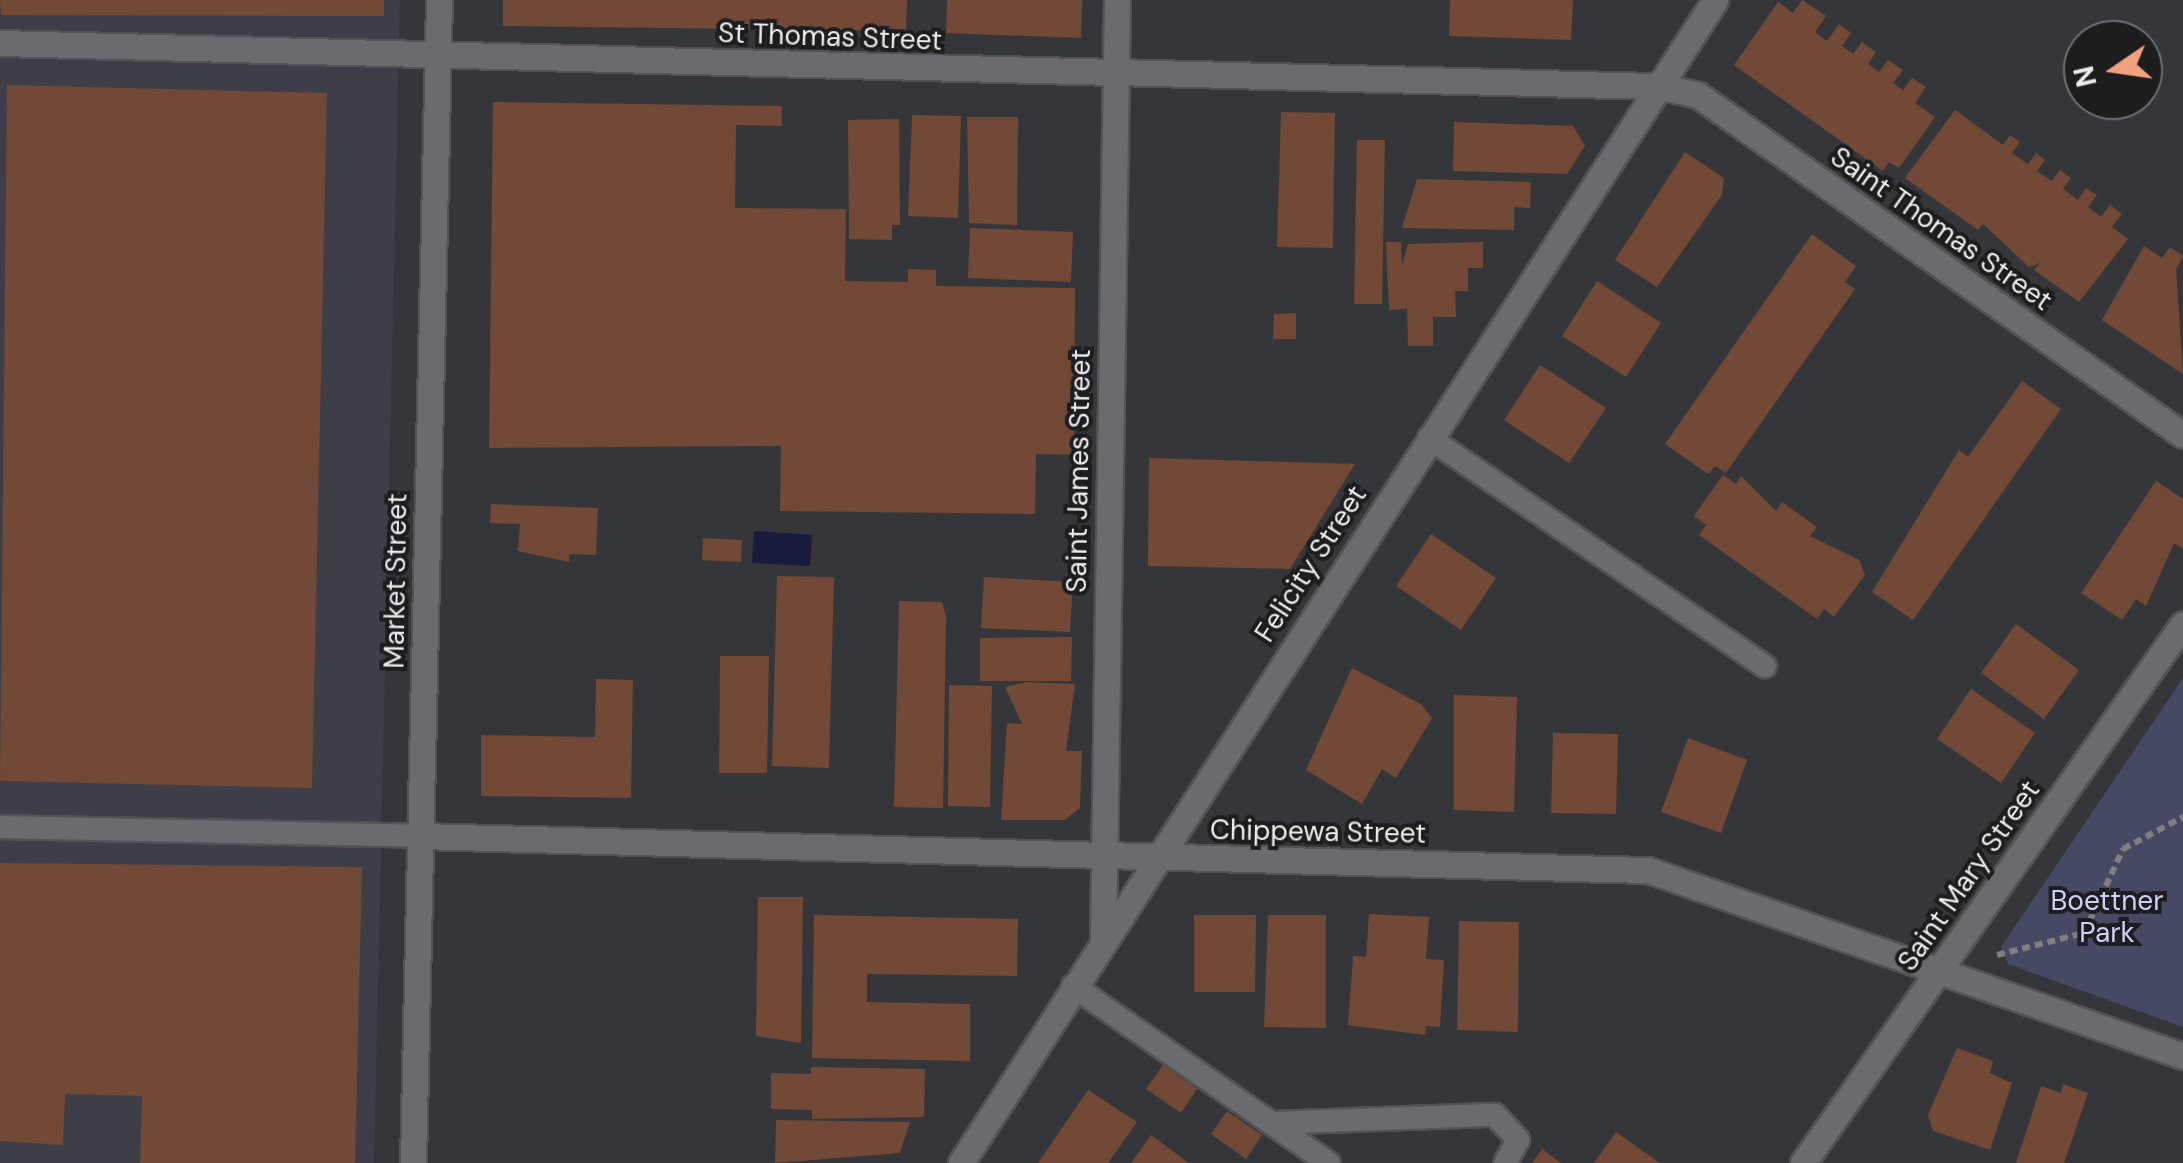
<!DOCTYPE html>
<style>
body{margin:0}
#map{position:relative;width:2183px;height:1163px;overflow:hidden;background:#353639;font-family:"DM Sans",sans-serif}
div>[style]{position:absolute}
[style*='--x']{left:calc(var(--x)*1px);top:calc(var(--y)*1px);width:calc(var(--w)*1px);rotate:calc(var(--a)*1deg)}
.built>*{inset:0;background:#3d3e47}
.green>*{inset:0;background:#464964}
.water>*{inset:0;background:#191b3d}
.building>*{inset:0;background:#724936}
.path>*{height:6px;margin-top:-3px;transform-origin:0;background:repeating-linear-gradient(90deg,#7e7f81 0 8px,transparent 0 13px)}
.roads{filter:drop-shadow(2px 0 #535355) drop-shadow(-2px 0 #535355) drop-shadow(0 2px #535355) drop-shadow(0 -2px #535355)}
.lane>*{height:22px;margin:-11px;padding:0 11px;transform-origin:11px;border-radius:11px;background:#6a6b6e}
.street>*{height:25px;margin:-12.5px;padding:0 12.5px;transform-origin:12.5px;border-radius:12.5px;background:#6a6b6e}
span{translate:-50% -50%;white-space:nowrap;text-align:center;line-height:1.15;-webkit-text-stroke:8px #1d1d1f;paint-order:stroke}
.street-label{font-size:28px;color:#ebebed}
.park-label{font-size:28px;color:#cbd1f9}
.north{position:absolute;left:2063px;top:20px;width:100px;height:100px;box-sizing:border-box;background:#1d1d1f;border:2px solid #6f6f71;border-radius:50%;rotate:257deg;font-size:28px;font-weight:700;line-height:40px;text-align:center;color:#ebebed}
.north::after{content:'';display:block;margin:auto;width:35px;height:45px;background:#f1a17c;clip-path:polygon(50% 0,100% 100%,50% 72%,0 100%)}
</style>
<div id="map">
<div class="built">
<i style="clip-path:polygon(0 0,400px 0,374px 1163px,0 1163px)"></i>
</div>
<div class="green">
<i style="clip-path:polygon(2183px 678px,2183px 1027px,2008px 964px,2001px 947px)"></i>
</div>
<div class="water">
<i style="clip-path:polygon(754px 531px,812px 535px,810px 566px,752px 563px)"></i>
</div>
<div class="building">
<i style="clip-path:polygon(0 0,384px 0,384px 16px,1px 15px)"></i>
<i style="clip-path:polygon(503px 0,907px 0,906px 31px,503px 26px)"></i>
<i style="clip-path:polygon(947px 0,1082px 0,1081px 38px,946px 33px)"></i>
<i style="clip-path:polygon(1450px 0,1573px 0,1571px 40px,1449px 36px)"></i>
<i style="clip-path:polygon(1802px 0,1826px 16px,1815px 32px,1827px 41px,1839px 24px,1851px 33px,1842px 46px,1853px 54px,1862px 42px,1876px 52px,1868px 64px,1879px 72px,1888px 60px,1903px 70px,1893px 83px,1903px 90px,1912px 78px,1926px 87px,1915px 103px,1935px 117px,1899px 168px,1889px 162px,1883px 171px,1734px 65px,1778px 2px,1793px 13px)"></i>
<i style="clip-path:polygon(7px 85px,327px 93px,312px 788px,0 781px)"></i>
<i style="clip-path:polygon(493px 102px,782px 106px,782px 126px,736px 125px,735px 208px,846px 209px,845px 281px,908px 282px,908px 269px,936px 270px,936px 286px,1075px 288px,1074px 455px,1036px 454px,1035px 514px,780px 511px,781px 446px,489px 448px)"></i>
<i style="clip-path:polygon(1955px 110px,2003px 145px,2010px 135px,2020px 142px,2012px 153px,2028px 164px,2036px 153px,2045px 160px,2037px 171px,2052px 181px,2060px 170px,2071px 178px,2063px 189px,2078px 200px,2086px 188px,2097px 195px,2088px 207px,2101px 217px,2110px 205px,2122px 214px,2112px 227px,2128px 239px,2079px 302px,2034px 270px,2040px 263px,2029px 267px,1983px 224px,1978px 230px,1905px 178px)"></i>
<i style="clip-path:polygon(1281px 112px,1335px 113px,1333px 248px,1277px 247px)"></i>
<i style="clip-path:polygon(912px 115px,961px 116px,958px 218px,908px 216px)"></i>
<i style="clip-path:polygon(967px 117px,1018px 117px,1017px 225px,969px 223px)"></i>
<i style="clip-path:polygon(899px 119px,900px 225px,892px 225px,892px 240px,849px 239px,848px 120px)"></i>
<i style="clip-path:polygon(1454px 122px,1573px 126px,1585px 146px,1567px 174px,1453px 171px)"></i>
<i style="clip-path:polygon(1357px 140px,1385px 140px,1382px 304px,1354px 304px)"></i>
<i style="clip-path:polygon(1685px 152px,1724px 178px,1722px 195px,1657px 287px,1615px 260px)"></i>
<i style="clip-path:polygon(1417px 179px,1531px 182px,1530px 208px,1514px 207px,1514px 230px,1402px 228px)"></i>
<i style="clip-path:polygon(970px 228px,1073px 232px,1071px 282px,968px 278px)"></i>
<i style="clip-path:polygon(1812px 234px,1856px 266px,1845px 282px,1855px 289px,1726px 473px,1715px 466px,1708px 474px,1665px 444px)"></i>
<i style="clip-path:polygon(1386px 242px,1401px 242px,1402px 265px,1408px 244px,1483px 242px,1483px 268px,1468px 268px,1468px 291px,1455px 291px,1456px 317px,1433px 317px,1433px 346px,1408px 346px,1407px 309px,1389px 310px)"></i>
<i style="clip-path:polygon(2144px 246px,2162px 258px,2170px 247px,2183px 256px,2176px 269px,2183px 374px,2102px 320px)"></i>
<i style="clip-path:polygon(1597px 281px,1661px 323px,1626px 377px,1562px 336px)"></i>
<i style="clip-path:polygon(1296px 313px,1296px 339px,1273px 339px,1274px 314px)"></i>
<i style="clip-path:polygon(1540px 365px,1606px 408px,1569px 463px,1504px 420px)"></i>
<i style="clip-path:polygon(2022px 381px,2061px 409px,1913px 620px,1872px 592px,1959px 450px,1968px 457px)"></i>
<i style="clip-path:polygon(1149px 458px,1355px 464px,1290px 569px,1148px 566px)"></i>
<i style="clip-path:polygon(1723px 475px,1736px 484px,1741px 476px,1776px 511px,1782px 502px,1817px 527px,1810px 536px,1859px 560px,1865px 575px,1834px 617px,1824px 609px,1817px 619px,1699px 535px,1706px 525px,1694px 516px)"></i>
<i style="clip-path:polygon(2156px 481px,2183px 499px,2183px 549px,2174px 543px,2146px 606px,2136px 599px,2122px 620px,2081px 593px)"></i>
<i style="clip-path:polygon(491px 504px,598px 508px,596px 555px,569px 554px,569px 562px,518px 551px,520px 524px,490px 523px)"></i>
<i style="clip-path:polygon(1431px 534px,1496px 578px,1461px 630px,1396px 586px)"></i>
<i style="clip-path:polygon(703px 538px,742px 540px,741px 562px,702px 560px)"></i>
<i style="clip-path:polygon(777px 576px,834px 577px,829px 768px,772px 766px)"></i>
<i style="clip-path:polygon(984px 577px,1073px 582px,1070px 632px,981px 628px)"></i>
<i style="clip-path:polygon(899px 601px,942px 602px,946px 616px,943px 808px,894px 807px)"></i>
<i style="clip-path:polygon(2016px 624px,2079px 670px,2044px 719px,1981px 673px)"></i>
<i style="clip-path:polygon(1072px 637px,1071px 681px,980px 681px,980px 638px)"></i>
<i style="clip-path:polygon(720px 656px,769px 656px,767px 773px,719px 773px)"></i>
<i style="clip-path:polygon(1352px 668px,1421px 704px,1432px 718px,1396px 778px,1382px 769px,1362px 804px,1306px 770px)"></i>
<i style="clip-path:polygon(596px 679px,633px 680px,631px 798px,481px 796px,481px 735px,595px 737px)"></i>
<i style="clip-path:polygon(1026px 682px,1075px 684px,1066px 751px,1082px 751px,1080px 808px,1065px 820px,1001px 820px,1007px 723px,1022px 724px,1005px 687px)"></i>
<i style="clip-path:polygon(949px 685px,992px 686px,990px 807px,948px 806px)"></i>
<i style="clip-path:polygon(1971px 689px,2035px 733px,2001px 783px,1937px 739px)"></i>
<i style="clip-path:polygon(1454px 695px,1517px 697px,1514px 812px,1454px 810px)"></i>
<i style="clip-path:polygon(1553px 733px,1618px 734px,1616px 814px,1551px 813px)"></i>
<i style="clip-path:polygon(1688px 738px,1747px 760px,1721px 833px,1661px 812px)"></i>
<i style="clip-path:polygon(0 863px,362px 867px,355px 1163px,140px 1163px,142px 1096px,65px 1094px,63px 1145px,0 1141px)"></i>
<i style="clip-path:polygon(758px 897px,803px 897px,801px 1043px,756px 1036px)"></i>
<i style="clip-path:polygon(1369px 914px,1429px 917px,1426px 959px,1444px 960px,1440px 1027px,1426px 1026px,1425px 1035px,1348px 1025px,1353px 956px,1366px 957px)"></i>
<i style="clip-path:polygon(814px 915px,1018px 919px,1017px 976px,867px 974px,867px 1002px,970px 1004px,970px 1061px,812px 1058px)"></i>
<i style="clip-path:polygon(1194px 915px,1256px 915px,1255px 992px,1194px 992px)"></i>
<i style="clip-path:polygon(1268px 915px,1326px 915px,1326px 1028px,1264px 1027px)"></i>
<i style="clip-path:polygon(1459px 921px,1519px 922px,1518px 1032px,1457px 1030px)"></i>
<i style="clip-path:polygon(1957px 1048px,1993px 1061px,1990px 1073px,2012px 1083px,1990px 1150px,1933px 1131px,1928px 1115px)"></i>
<i style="clip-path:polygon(1163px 1065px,1197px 1089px,1181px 1113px,1146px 1089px)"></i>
<i style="clip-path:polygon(811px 1067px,925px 1069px,924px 1117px,812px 1119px,812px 1110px,771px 1109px,771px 1073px,811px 1074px)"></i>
<i style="clip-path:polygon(2063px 1084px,2088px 1093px,2064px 1163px,2016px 1163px,2041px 1086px,2061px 1093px)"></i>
<i style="clip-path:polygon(1088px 1090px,1137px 1122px,1108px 1163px,1038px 1163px)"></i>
<i style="clip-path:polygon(1227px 1111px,1262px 1135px,1246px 1159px,1211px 1134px)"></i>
<i style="clip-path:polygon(776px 1120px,910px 1122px,900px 1153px,775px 1163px)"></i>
<i style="clip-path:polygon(1616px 1132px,1660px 1163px,1594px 1163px)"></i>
<i style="clip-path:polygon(1151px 1135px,1189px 1163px,1131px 1163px)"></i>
<i style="clip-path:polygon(1542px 1149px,1561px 1163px,1532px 1163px)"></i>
</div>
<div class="path">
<i style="--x:1997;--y:955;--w:90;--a:-14.2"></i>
<i style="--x:2084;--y:933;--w:93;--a:-65.1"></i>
<i style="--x:2123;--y:849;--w:68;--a:-28.1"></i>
</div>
<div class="roads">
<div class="lane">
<i style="--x:1429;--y:438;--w:406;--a:34.2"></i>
<i style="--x:0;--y:827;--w:420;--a:1.2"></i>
<i style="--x:1073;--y:986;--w:311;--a:34.7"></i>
<i style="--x:1272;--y:1123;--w:223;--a:-2.1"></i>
<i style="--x:1495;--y:1115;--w:34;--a:47"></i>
<i style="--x:1518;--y:1140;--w:26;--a:119"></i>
</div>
<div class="street">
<i style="--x:0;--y:43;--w:1659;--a:1.49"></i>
<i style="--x:1658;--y:86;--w:41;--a:12.7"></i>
<i style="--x:1698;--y:95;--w:592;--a:35.03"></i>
<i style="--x:420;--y:836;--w:1228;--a:1.59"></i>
<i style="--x:1648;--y:870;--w:566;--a:19.17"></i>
<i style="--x:1103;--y:940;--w:940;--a:-89.15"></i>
<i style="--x:413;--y:1163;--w:1163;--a:-88.72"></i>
<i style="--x:961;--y:1163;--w:1386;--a:-57.04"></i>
<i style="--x:1803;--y:1163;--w:659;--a:-54.82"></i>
</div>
</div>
<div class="street-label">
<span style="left:830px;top:37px;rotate:2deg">St Thomas Street</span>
<span style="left:1941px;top:229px;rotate:35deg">Saint Thomas Street</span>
<span style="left:1079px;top:471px;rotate:-89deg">Saint James Street</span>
<span style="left:1311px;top:564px;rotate:-57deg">Felicity Street</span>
<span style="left:396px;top:581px;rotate:-89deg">Market Street</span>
<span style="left:1318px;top:832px;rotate:1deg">Chippewa Street</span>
<span style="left:1969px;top:876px;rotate:-55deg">Saint Mary Street</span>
</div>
<div class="park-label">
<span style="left:2107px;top:917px">Boettner<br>Park</span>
</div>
<div class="north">N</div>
</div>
